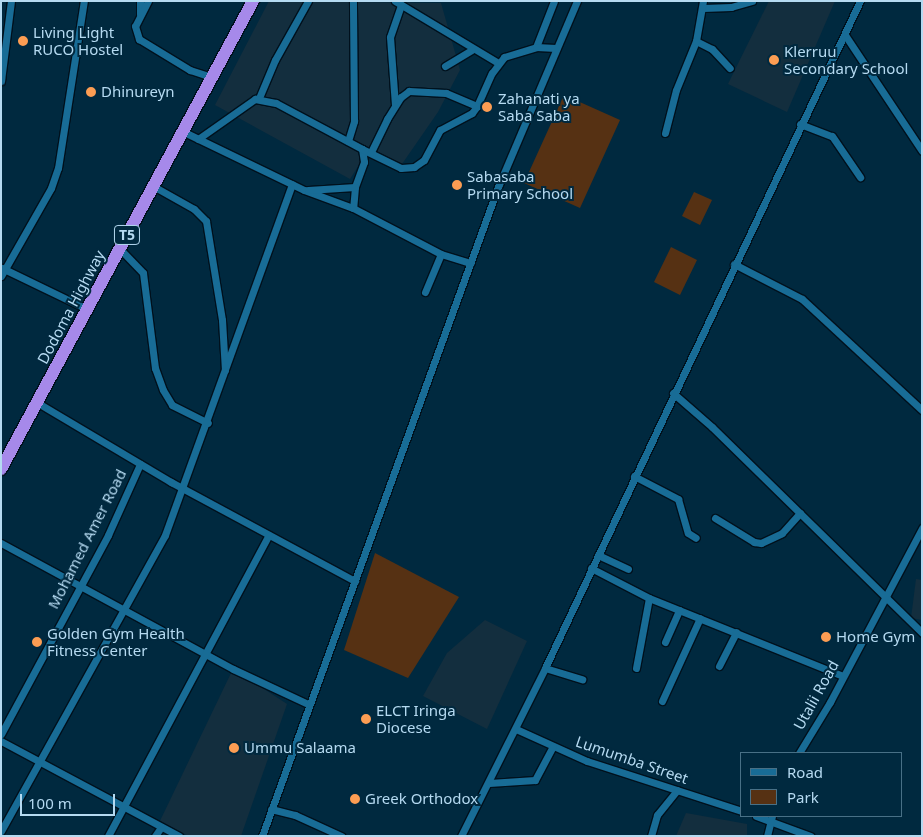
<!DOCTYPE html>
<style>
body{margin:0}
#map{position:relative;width:923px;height:837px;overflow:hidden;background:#00293f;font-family:"Noto Sans",sans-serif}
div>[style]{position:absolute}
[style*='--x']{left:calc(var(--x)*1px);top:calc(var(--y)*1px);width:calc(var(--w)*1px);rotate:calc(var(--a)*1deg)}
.built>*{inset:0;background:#132e3e}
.green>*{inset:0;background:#563113}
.roads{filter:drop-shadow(1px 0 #00111d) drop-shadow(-1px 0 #00111d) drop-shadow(0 1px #00111d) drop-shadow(0 -1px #00111d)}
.street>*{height:7px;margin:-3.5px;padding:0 3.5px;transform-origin:3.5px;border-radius:3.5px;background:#186c96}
.highway>*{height:12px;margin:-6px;padding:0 6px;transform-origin:6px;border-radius:6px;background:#a689ea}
.dots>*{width:14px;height:14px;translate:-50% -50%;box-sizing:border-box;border:2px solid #00293f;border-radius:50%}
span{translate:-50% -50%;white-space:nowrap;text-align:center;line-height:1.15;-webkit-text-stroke:4px #00293f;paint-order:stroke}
.shield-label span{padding:1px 4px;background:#00293f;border:1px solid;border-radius:4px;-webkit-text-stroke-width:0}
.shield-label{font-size:14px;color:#b5daf1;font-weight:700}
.poi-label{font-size:15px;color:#b5daf1}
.left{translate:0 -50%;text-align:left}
.street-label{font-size:15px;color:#b5daf1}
.frame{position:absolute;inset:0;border:2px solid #b5daf1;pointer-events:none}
.legend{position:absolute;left:740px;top:752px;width:162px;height:65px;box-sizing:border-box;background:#00293f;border:1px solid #487086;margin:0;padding:6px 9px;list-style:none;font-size:15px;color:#b5daf1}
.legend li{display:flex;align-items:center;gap:10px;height:25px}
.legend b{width:25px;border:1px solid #487086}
.scale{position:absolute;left:20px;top:794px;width:95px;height:22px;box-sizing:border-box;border:2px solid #b5daf1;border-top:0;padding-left:6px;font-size:15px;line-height:18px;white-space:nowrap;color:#b5daf1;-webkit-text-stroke:4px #00293f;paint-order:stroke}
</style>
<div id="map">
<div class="built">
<i style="clip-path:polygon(269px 1px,441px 3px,460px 70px,438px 112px,402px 164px,369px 149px,350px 179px,215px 105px)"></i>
<i style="clip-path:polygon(769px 1px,835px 1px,787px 112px,728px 84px)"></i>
<i style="clip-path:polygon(916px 579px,922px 580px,922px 620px,911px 618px)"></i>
<i style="clip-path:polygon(485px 620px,527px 641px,487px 729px,423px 696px,447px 653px)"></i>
<i style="clip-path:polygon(233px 669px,287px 704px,241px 836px,189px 836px,159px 823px)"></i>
<i style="clip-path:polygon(686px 813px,747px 824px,747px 836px,676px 836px)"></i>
</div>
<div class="green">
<i style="clip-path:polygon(564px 95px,620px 120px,580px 208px,524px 183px)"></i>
<i style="clip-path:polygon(694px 192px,712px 200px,700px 225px,682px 216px)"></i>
<i style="clip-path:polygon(671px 247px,697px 260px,680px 295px,654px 282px)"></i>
<i style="clip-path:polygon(375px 553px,459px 597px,408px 678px,344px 650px)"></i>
</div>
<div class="roads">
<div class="street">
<i style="--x:140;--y:1;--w:13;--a:90"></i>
<i style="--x:148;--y:1;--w:28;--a:117"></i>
<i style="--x:135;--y:26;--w:14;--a:73"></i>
<i style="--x:139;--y:39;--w:60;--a:31.3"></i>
<i style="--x:190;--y:70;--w:23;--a:18"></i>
<i style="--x:395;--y:1;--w:120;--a:31"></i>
<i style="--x:703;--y:8;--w:28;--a:-2"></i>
<i style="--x:731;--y:7;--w:22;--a:-16"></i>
<i style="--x:845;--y:35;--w:139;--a:56.4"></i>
<i style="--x:696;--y:41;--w:18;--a:27"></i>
<i style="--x:712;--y:49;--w:26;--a:47"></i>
<i style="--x:536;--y:47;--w:49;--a:-68.6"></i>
<i style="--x:445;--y:66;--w:31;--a:-31"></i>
<i style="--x:1;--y:81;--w:81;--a:-82.9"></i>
<i style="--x:259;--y:98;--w:41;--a:-67.2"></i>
<i style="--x:275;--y:60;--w:68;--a:-60.8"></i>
<i style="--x:395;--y:105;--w:68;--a:-94.2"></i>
<i style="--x:390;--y:37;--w:34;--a:-71"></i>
<i style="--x:800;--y:124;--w:34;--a:21"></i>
<i style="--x:832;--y:136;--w:50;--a:55.7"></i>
<i style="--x:184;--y:132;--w:133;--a:25.8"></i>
<i style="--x:304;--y:190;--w:52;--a:20.2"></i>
<i style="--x:353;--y:208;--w:99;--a:27.6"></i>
<i style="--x:441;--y:254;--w:31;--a:17"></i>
<i style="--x:665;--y:133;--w:44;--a:-75.7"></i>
<i style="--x:676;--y:90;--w:53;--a:-67.8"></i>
<i style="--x:696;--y:41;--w:41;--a:-80.1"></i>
<i style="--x:198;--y:139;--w:70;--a:-35.1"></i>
<i style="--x:255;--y:99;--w:21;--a:11"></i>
<i style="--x:276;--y:103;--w:98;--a:28.1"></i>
<i style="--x:362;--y:149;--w:13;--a:81"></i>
<i style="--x:364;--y:162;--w:27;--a:110"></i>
<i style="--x:355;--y:187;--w:21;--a:95"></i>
<i style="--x:348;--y:141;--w:21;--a:-73"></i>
<i style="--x:354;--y:121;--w:120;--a:-90.5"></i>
<i style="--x:362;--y:149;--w:43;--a:26"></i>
<i style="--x:401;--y:168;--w:13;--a:-4"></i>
<i style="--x:414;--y:167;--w:12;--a:-35"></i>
<i style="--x:424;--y:160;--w:34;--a:-62"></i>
<i style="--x:440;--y:130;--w:36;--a:-28"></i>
<i style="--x:472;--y:113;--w:9;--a:-54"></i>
<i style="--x:477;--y:106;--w:36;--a:-66"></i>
<i style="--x:492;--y:73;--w:20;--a:-53"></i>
<i style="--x:504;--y:57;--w:34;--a:-17"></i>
<i style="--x:536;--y:47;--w:20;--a:3"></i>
<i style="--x:371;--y:152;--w:37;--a:-64"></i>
<i style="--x:387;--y:119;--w:26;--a:-58"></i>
<i style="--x:401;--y:97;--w:10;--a:-37"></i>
<i style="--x:409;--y:91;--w:37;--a:3"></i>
<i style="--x:446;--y:93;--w:34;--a:23"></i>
<i style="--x:153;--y:186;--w:47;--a:29.3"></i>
<i style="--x:194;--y:209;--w:17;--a:45"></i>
<i style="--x:206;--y:221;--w:100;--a:80.8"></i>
<i style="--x:222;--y:320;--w:50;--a:86.6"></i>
<i style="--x:308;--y:190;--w:47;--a:-3.7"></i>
<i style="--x:120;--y:249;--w:33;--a:46"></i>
<i style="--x:143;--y:273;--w:96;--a:82.8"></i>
<i style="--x:155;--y:368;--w:23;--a:70"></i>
<i style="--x:163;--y:390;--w:17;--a:59"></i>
<i style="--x:172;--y:405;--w:40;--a:26.6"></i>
<i style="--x:734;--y:264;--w:76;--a:27.2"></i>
<i style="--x:802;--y:299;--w:163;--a:42.8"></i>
<i style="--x:2;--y:268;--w:94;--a:25.8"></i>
<i style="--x:1;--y:276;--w:101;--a:-60.4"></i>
<i style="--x:51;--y:188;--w:21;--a:-71"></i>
<i style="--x:58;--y:168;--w:169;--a:-81.2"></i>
<i style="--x:425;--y:292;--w:41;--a:-67.2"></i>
<i style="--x:673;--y:393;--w:52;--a:41.1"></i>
<i style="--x:712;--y:427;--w:294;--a:44.4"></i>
<i style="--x:38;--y:403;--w:155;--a:30.7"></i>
<i style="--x:171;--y:482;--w:209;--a:28.3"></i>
<i style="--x:634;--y:476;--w:50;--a:27.6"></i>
<i style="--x:678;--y:499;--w:35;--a:74"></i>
<i style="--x:688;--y:533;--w:9;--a:32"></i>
<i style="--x:715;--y:518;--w:46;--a:31.6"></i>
<i style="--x:754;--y:542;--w:7;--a:8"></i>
<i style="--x:761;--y:543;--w:23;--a:-25"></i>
<i style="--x:782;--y:533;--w:27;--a:-48"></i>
<i style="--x:1;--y:543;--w:264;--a:28.5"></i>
<i style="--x:233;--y:669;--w:83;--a:25"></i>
<i style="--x:598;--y:555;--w:33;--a:25"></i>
<i style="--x:591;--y:568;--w:65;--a:27.3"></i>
<i style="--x:649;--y:598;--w:209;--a:21.9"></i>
<i style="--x:665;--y:642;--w:35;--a:-66"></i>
<i style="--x:719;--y:666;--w:38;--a:-63"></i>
<i style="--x:545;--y:668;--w:39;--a:17"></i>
<i style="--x:636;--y:668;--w:71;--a:-79.5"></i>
<i style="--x:662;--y:701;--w:91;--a:-65.4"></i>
<i style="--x:516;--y:729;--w:78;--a:24.3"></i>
<i style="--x:587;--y:761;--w:163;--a:17.9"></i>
<i style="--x:1;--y:734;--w:226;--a:-61.7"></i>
<i style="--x:108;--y:535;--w:78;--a:-65.7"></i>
<i style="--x:1;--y:741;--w:202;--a:28.1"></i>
<i style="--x:799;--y:753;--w:60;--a:-58.7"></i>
<i style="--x:830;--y:702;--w:197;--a:-62.1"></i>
<i style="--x:489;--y:783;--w:46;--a:-3.7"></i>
<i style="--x:535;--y:780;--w:38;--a:-62"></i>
<i style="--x:271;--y:809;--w:25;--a:14"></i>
<i style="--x:295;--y:815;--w:51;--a:24.5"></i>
<i style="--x:756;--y:816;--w:58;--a:20.3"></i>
<i style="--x:1;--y:831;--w:338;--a:-61"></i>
<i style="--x:165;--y:535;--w:373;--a:-70.1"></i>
<i style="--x:108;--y:836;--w:341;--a:-61.9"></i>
<i style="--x:155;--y:836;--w:11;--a:-56"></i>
<i style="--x:262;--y:836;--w:691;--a:-70.02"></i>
<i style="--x:498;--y:187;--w:202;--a:-67"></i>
<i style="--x:461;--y:836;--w:188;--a:-63.4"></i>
<i style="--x:545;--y:668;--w:738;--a:-64.72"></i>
<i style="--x:651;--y:836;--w:22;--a:-74"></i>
<i style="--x:657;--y:815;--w:32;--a:-51"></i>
<i style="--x:767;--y:836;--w:21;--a:-76"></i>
</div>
<div class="highway">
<i style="--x:1;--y:469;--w:532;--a:-61.7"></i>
</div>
</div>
<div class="dots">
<i style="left:23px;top:41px;background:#fc9d53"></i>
<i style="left:774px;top:60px;background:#fc9d53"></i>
<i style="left:91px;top:92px;background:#fc9d53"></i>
<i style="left:487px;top:107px;background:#fc9d53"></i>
<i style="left:457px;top:185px;background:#fc9d53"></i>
<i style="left:826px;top:637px;background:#fc9d53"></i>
<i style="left:37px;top:642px;background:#fc9d53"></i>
<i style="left:366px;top:719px;background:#fc9d53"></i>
<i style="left:234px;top:748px;background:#fc9d53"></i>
<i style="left:355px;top:799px;background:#fc9d53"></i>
</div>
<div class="shield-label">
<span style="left:127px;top:235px">T5</span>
</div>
<div class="poi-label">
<span class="left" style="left:33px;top:41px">Living Light<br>RUCO Hostel</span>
<span class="left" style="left:784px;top:60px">Klerruu<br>Secondary School</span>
<span class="left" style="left:101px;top:92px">Dhinureyn</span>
<span class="left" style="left:498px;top:107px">Zahanati ya<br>Saba Saba</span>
<span class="left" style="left:467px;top:185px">Sabasaba<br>Primary School</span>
<span class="left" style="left:47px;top:642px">Golden Gym Health<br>Fitness Center</span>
<span class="left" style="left:836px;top:637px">Home Gym</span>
<span class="left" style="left:376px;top:719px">ELCT Iringa<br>Diocese</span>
<span class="left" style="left:244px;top:748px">Ummu Salaama</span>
<span class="left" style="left:365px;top:799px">Greek Orthodox</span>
</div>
<div class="street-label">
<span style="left:71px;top:307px;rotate:-62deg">Dodoma Highway</span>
<span style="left:87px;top:539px;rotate:-63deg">Mohamed Amer Road</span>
<span style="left:816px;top:695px;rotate:-61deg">Utalii Road</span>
<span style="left:632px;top:760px;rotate:19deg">Lumumba Street</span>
</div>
<div class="frame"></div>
<ul class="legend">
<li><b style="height:6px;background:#186c96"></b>Road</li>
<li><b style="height:14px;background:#563113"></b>Park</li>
</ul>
<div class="scale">100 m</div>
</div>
